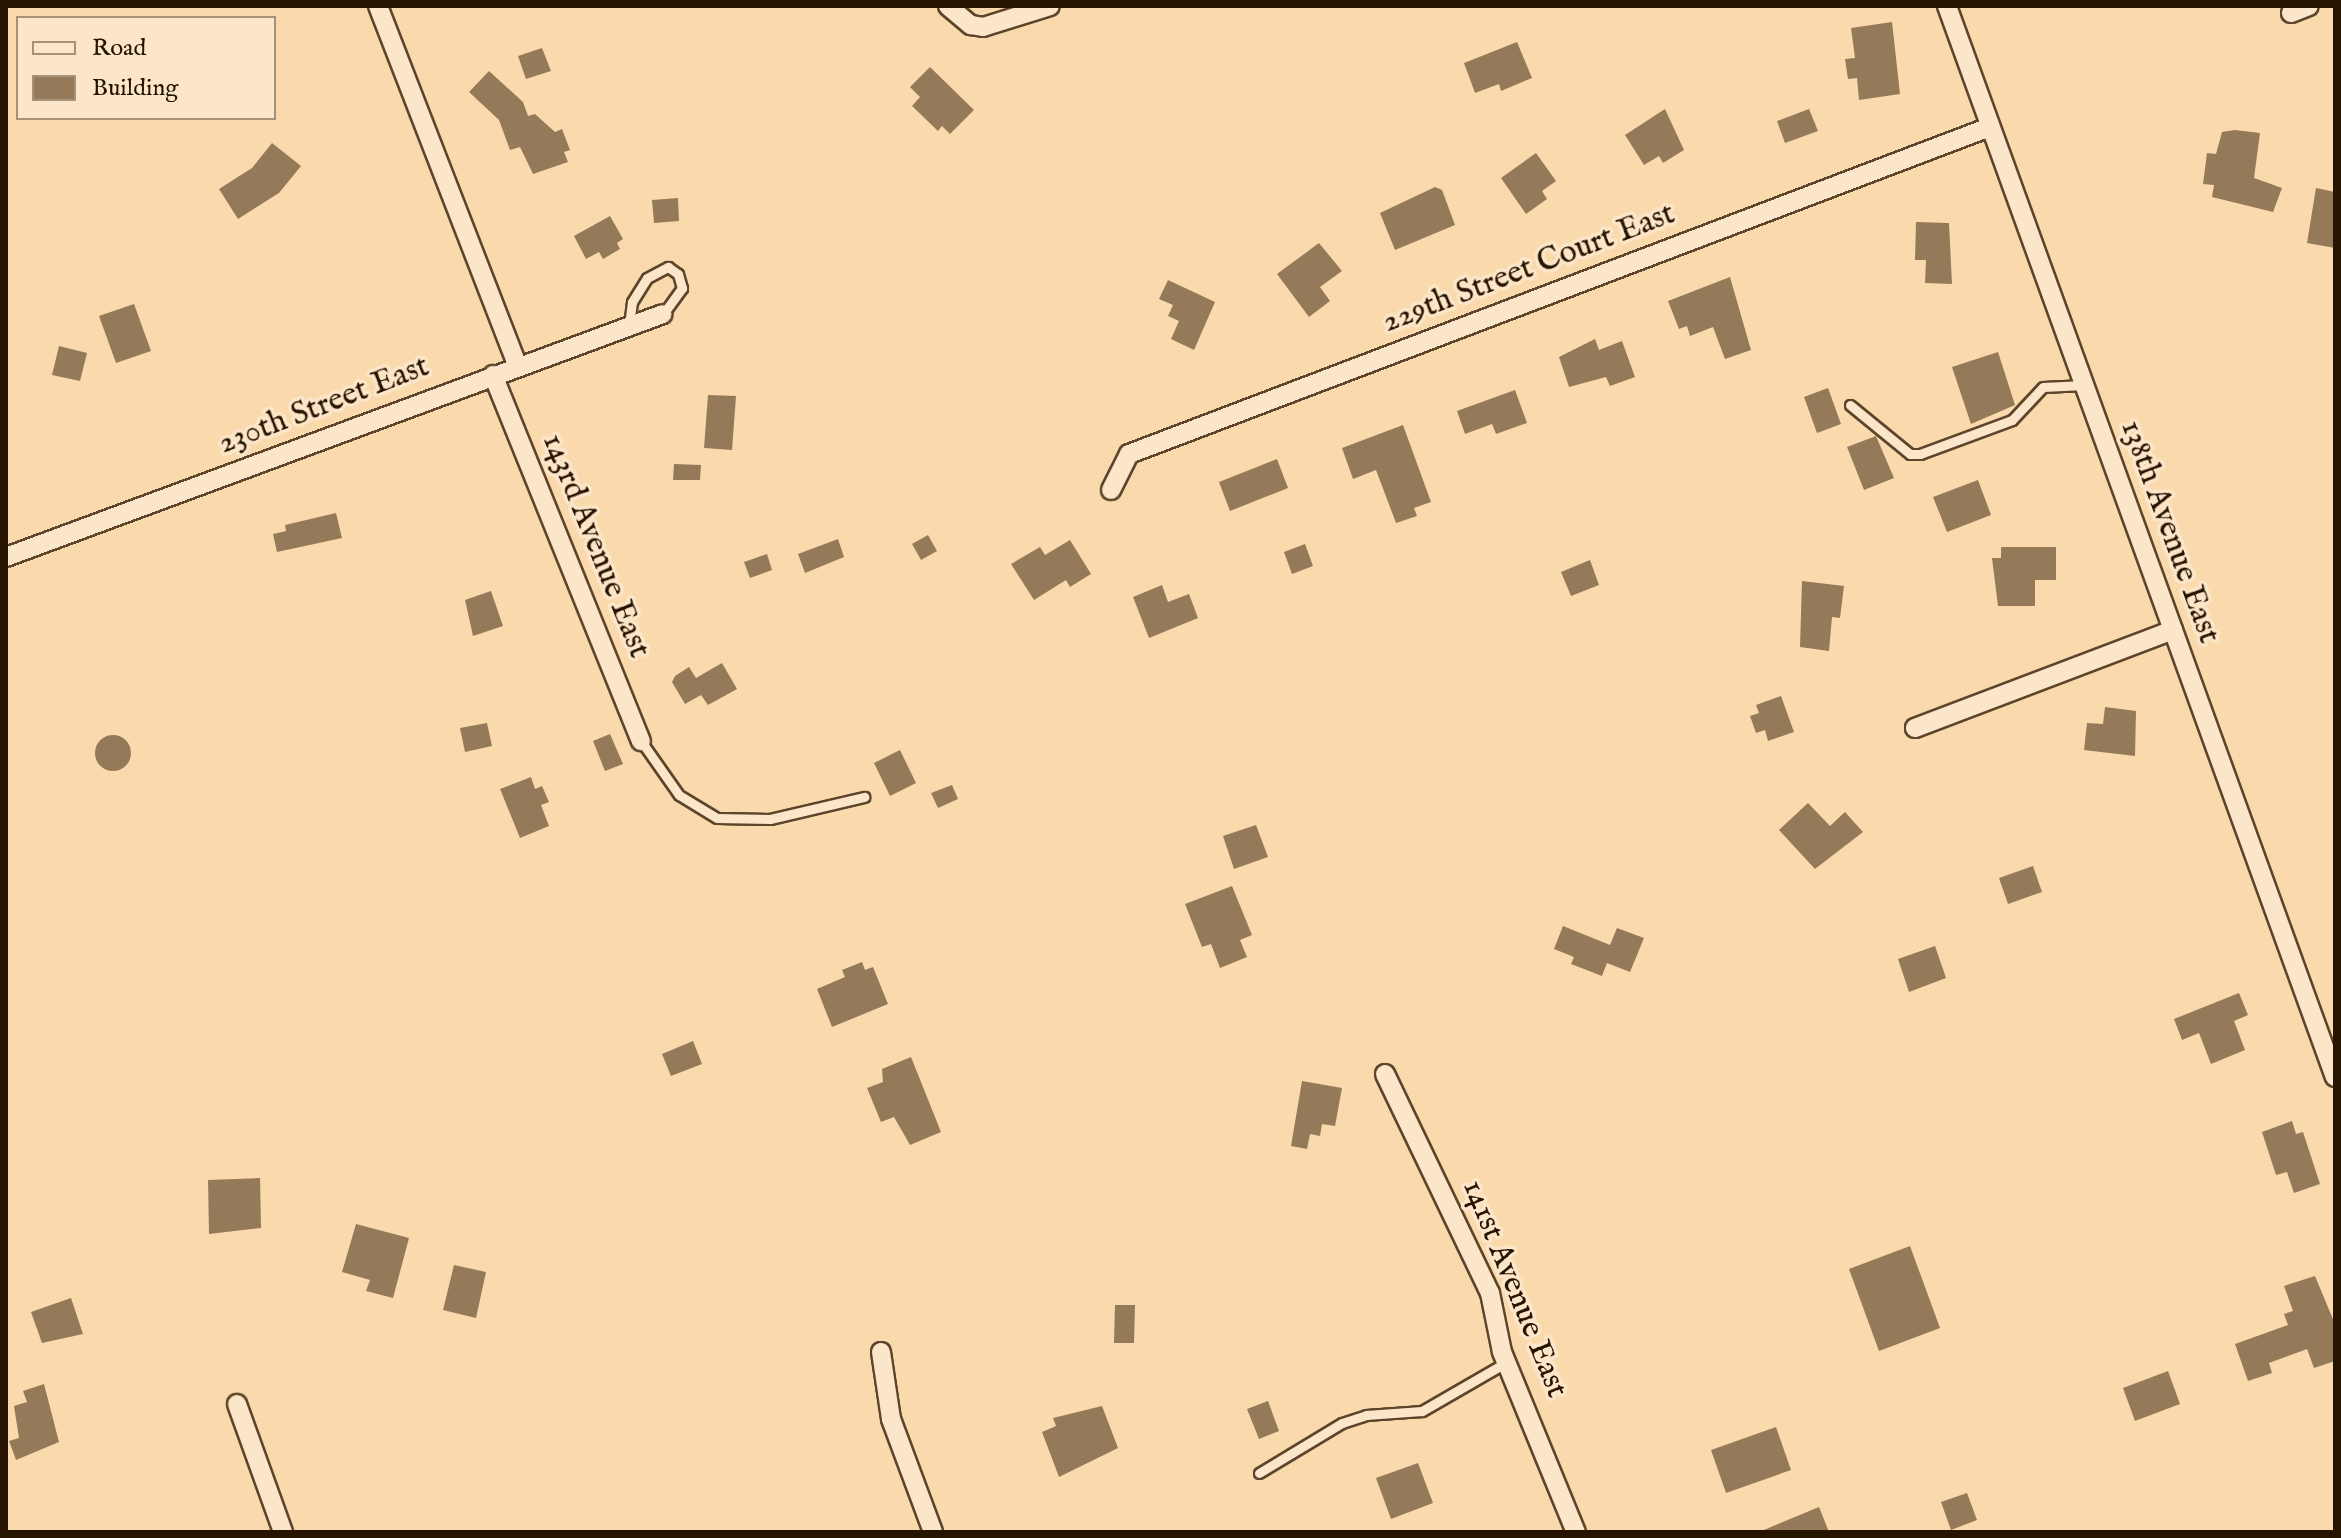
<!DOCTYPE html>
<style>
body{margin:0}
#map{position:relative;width:2341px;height:1538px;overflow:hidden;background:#fad9ac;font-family:"IM FELL English",serif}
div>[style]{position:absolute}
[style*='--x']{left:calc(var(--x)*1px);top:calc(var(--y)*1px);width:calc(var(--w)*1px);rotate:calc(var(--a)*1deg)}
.building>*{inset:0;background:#957a59}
.round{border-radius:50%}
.roads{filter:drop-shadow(2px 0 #5c452b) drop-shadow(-2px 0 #5c452b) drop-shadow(0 2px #5c452b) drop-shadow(0 -2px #5c452b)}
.service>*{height:9px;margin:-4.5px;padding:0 4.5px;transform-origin:4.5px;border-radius:4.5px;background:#fce6c9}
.minor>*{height:18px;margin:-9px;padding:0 9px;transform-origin:9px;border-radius:9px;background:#fce6c9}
span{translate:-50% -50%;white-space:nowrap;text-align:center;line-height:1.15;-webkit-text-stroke:7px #fce6c9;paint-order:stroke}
.street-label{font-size:32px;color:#271400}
.frame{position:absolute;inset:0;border:8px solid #271400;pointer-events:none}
.legend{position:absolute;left:16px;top:16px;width:260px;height:104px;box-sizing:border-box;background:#fce6c9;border:2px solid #a79279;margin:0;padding:10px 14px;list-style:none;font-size:24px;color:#271400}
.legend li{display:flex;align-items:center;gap:16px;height:40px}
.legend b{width:40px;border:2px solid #a79279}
</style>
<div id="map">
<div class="building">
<i style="clip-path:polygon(1892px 22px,1900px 94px,1859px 100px,1857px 78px,1848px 79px,1845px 59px,1855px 58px,1851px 28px)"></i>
<i style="clip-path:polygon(1517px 42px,1532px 78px,1501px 91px,1499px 84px,1475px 93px,1464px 63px)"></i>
<i style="clip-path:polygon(542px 48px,551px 71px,526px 79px,518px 56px)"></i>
<i style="clip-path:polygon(930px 67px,974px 110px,950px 134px,942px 126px,938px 131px,912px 106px,920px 97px,910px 87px)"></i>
<i style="clip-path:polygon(489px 71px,523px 102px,528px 116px,535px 114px,555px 132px,562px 129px,570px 150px,564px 152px,568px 162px,533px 174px,520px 147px,510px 150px,499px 120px,469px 92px)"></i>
<i style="clip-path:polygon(1665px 109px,1684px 150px,1663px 163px,1659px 156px,1644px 165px,1625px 135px)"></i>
<i style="clip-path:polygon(1809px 109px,1818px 131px,1785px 143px,1777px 121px)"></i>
<i style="clip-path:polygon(2235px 130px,2260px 133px,2254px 178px,2282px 188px,2273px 212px,2212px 197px,2214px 185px,2203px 184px,2207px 153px,2216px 154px,2222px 132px)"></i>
<i style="clip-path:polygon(272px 143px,301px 166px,279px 193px,238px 219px,219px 189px,252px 168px)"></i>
<i style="clip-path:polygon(1536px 153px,1556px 181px,1542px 191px,1547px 199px,1526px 214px,1501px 178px)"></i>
<i style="clip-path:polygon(1435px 187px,1442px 190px,1455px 225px,1395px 250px,1380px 213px)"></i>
<i style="clip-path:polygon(2316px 188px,2335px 192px,2335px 248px,2307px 243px)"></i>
<i style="clip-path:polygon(678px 198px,679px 221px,654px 223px,652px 200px)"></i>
<i style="clip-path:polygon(610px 216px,623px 239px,617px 243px,620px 249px,603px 259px,599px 252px,586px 259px,574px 236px)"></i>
<i style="clip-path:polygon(1916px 222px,1949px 223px,1952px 284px,1925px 283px,1926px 260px,1915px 260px)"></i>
<i style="clip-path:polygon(1319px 243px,1342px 271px,1320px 287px,1330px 301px,1309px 317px,1277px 274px)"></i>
<i style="clip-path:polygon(1730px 277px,1751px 350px,1725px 359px,1713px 327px,1690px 336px,1687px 326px,1679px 329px,1668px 301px)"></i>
<i style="clip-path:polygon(1168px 280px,1215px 302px,1194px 350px,1171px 339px,1179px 321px,1168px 316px,1173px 305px,1159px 299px)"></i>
<i style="clip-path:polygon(134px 304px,151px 351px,116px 363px,99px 316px)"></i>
<i style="clip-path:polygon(1595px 339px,1599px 350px,1622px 341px,1635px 377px,1610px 386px,1606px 377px,1569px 387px,1559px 357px)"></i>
<i style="clip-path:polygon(59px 346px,87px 353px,80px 381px,52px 375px)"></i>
<i style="clip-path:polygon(1998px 352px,2015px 405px,1971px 424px,1952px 367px)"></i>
<i style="clip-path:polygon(1828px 388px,1841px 424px,1817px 433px,1804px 397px)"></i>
<i style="clip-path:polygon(1515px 390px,1527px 423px,1496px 434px,1492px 424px,1465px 434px,1457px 411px)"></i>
<i style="clip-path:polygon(708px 395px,736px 396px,732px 450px,704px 448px)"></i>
<i style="clip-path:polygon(1403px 425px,1431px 502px,1414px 508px,1417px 516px,1396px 523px,1376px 470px,1353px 479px,1342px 448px)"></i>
<i style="clip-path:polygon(1876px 436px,1894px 478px,1864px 490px,1847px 447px)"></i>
<i style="clip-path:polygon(1277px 459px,1288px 488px,1230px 511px,1219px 482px)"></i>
<i style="clip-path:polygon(674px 464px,701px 465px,700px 480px,673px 480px)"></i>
<i style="clip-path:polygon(1978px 480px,1991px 515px,1947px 532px,1933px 497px)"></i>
<i style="clip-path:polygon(336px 513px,342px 538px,277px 552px,273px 534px,286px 531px,285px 525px)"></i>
<i style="clip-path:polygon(928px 535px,937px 551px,921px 560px,912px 544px)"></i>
<i style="clip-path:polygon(838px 539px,844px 557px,805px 573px,798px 554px)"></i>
<i style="clip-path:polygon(1070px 540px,1091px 574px,1070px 587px,1066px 580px,1034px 600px,1011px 564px,1040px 547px,1045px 555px)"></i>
<i style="clip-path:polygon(1305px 544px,1313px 566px,1292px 574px,1284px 552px)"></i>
<i style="clip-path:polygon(2001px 547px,2056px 547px,2056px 580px,2035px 580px,2035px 606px,1998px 606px,1992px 558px,2001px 558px)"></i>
<i style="clip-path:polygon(767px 554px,772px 570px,750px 578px,744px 562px)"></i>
<i style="clip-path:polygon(1590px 560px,1599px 585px,1571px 596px,1561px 572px)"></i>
<i style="clip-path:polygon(1802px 581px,1844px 586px,1840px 618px,1832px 617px,1829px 651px,1800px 647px)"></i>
<i style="clip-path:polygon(1162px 585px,1168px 602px,1189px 594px,1198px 618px,1149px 638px,1133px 597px)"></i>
<i style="clip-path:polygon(491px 591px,503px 626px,473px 636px,465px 600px)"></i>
<i style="clip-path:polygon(722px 663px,737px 689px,708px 705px,701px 695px,685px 704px,672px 682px,675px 676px,689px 667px,696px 678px)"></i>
<i style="clip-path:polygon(1781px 696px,1794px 732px,1768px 741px,1765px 730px,1756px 733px,1750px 716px,1759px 713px,1756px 705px)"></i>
<i style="clip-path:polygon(2105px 707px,2136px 711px,2135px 756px,2084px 750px,2087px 723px,2103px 724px)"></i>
<i style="clip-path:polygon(487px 723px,492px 746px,465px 752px,460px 728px)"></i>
<i style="clip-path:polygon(610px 734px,623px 764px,605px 771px,593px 741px)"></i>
<i class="round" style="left:95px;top:735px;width:36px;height:36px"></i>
<i style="clip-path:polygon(900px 750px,916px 783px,890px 796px,874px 763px)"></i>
<i style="clip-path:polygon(531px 777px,535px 789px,542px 786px,549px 802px,541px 805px,549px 826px,520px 838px,500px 789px)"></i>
<i style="clip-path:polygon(952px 785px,958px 799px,938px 808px,931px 793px)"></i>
<i style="clip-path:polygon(1808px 803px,1830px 826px,1845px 812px,1863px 832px,1815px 869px,1779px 830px)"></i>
<i style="clip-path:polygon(1256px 825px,1268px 857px,1234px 869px,1223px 836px)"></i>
<i style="clip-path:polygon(2033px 866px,2042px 892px,2008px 904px,1999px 878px)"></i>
<i style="clip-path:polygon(1232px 886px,1252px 935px,1240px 940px,1247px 957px,1220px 968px,1211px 944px,1202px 947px,1185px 904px)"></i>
<i style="clip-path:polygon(1563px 926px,1610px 945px,1617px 928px,1644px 938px,1630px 972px,1607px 963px,1602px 976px,1571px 964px,1574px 957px,1554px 949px)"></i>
<i style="clip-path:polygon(1935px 946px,1946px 978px,1909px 992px,1898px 959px)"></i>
<i style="clip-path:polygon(862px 962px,865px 970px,873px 967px,888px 1004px,832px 1027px,817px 989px,845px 977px,842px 970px)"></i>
<i style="clip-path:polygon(2239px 993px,2248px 1015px,2234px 1021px,2245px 1050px,2211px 1064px,2199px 1033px,2182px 1040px,2174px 1019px)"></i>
<i style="clip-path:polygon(693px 1041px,702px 1064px,671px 1076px,662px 1054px)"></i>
<i style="clip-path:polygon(911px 1057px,941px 1132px,910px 1145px,894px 1117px,881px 1122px,867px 1088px,883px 1082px,882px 1069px)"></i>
<i style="clip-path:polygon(1302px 1081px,1342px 1088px,1335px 1126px,1322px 1124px,1320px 1136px,1310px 1134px,1307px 1149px,1291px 1146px)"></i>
<i style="clip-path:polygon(2292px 1121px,2296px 1134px,2303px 1132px,2320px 1184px,2294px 1193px,2287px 1172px,2276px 1175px,2262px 1132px)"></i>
<i style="clip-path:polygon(260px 1178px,261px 1228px,209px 1234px,208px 1180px)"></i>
<i style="clip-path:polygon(356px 1224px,409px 1238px,393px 1298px,366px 1291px,370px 1280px,342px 1272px)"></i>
<i style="clip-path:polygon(1910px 1246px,1940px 1328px,1879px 1351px,1849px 1269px)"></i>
<i style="clip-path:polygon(454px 1265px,486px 1272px,476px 1318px,443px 1310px)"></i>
<i style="clip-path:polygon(2315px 1276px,2335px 1324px,2335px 1361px,2314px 1368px,2307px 1349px,2269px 1363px,2272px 1373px,2248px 1381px,2235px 1344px,2288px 1325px,2284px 1314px,2293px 1311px,2284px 1286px)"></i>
<i style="clip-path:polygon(71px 1298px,83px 1334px,42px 1343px,31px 1312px)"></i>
<i style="clip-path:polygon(1115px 1305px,1135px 1305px,1134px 1343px,1114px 1343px)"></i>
<i style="clip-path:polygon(2168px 1371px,2180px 1404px,2135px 1421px,2123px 1388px)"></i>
<i style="clip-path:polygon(44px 1384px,59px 1442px,16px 1460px,9px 1441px,19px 1438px,14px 1406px,27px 1402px,23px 1391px)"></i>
<i style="clip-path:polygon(1268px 1401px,1279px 1431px,1259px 1439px,1247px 1409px)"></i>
<i style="clip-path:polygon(1102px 1406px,1118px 1448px,1059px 1477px,1042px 1432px,1056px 1426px,1053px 1418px)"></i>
<i style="clip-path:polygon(1776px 1427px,1791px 1470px,1726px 1493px,1711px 1450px)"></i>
<i style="clip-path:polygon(1418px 1463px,1433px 1503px,1391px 1519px,1376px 1478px)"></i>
<i style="clip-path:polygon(1967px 1493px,1977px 1520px,1951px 1530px,1941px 1502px)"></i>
<i style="clip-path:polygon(1819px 1507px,1829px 1532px,1759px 1532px)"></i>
</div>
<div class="roads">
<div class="service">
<i style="--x:629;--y:326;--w:24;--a:-83"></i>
<i style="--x:632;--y:302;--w:28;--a:-58"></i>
<i style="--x:647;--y:278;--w:24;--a:-28"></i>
<i style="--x:668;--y:267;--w:12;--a:35"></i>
<i style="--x:678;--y:274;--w:15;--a:74"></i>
<i style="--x:682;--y:288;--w:32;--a:126"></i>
<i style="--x:1850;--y:405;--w:77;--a:39.2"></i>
<i style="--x:1910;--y:454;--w:10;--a:0"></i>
<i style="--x:1920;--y:454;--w:98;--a:-20.3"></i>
<i style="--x:2012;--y:420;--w:45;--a:-46.8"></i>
<i style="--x:2043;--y:387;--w:41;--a:-2.8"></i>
<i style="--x:641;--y:741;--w:66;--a:54.9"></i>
<i style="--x:679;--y:795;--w:44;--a:31.2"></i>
<i style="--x:717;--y:818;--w:53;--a:1.1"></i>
<i style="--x:770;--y:819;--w:97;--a:-13.2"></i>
<i style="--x:1259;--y:1473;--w:97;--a:-31.1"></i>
<i style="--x:1342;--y:1423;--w:25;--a:-18"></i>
<i style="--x:1366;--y:1415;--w:56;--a:-4.1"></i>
<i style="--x:1422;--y:1411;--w:98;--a:-30"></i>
</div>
<div class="minor">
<i style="--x:378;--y:6;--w:385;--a:68.8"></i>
<i style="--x:948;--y:6;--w:30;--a:40"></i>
<i style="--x:971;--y:25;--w:12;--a:9"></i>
<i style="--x:983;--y:27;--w:70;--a:-17.4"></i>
<i style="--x:1947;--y:6;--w:1139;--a:70.09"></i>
<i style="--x:2291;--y:13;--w:19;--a:-21"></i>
<i style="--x:493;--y:375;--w:395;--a:68"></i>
<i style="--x:1111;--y:490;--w:40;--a:-63.4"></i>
<i style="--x:1129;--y:454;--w:921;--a:-20.8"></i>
<i style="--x:6;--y:557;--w:700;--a:-20.3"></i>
<i style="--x:1915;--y:728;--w:276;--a:-20.8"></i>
<i style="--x:1385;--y:1074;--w:243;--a:64.4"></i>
<i style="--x:1490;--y:1293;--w:60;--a:78.5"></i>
<i style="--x:1502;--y:1352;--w:195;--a:67.7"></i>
<i style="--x:881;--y:1352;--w:68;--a:81.5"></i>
<i style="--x:891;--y:1419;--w:121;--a:69.6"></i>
<i style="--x:237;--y:1404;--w:136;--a:70.2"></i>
</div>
</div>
<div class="street-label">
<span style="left:1529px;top:269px;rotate:-21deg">229th Street Court East</span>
<span style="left:324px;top:406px;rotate:-21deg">230th Street East</span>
<span style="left:2169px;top:532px;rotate:70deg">138th Avenue East</span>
<span style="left:595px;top:546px;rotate:68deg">143rd Avenue East</span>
<span style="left:1514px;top:1289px;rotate:68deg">141st Avenue East</span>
</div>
<div class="frame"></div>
<ul class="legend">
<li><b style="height:10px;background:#fce6c9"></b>Road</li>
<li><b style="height:22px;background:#957a59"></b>Building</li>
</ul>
</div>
